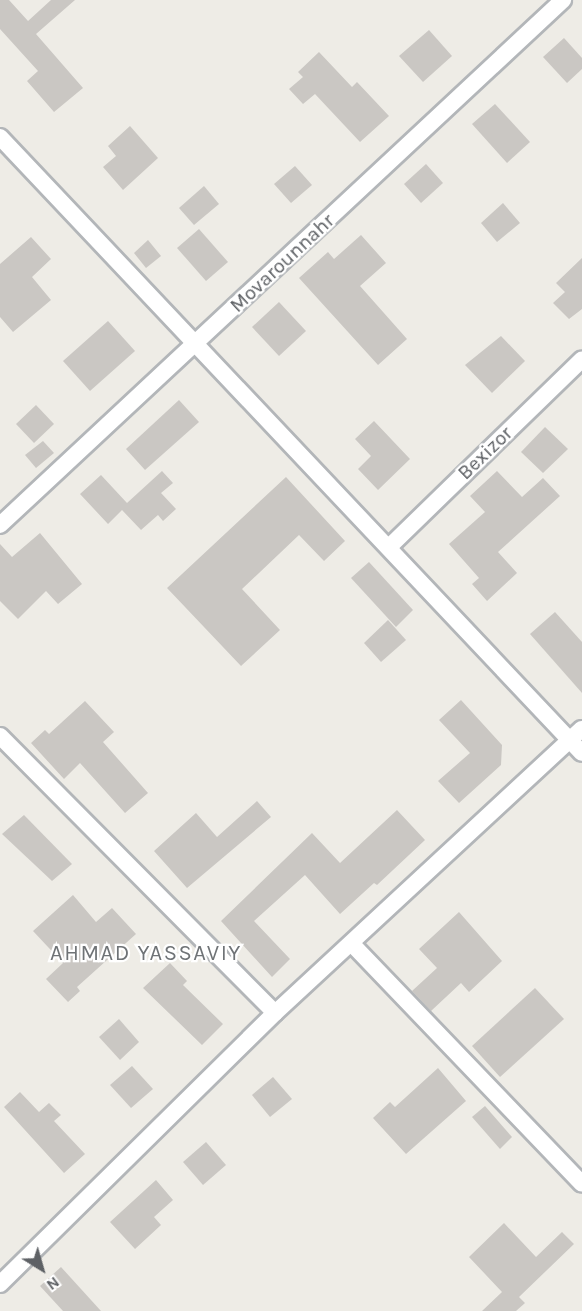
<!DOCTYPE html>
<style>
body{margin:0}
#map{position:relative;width:582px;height:1311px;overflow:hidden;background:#eeece6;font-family:Karla,sans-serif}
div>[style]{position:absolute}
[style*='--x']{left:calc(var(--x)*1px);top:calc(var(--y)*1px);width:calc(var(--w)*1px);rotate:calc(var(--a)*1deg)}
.building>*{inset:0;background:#cac7c3}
.roads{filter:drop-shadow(2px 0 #b3b6b9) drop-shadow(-2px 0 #b3b6b9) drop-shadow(0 2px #b3b6b9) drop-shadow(0 -2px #b3b6b9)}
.minor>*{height:16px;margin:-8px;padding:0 8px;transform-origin:8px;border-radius:8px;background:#fff}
span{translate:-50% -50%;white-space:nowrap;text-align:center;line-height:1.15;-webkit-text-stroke:4.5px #fff;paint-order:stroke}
.street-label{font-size:20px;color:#5e6165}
.quarter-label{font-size:22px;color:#6f7376;letter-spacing:1.5px}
.north{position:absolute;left:12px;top:1239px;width:60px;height:60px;-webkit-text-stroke:4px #fff;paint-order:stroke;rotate:143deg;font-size:16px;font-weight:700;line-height:24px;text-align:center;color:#5e6165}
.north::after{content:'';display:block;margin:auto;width:21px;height:27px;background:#5e6165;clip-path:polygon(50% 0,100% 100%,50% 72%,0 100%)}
</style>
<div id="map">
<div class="building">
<i style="clip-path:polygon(0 0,9px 0,28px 21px,51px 0,75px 0,36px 34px,83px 88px,54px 112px,27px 81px,38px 71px,0 29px)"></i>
<i style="clip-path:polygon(429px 30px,452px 56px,423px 82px,399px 56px)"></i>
<i style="clip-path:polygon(564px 38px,582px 58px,582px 69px,567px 83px,543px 57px)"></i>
<i style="clip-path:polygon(319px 52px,352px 87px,357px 82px,389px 116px,360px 142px,315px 94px,303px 104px,289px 89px,303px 77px,298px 72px)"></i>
<i style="clip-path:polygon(495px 104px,530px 142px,507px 163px,472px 124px)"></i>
<i style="clip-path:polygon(130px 126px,158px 158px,123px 190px,103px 167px,116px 156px,108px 146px)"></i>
<i style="clip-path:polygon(426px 164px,443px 183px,421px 203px,404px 184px)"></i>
<i style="clip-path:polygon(295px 166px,312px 185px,291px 203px,274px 184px)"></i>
<i style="clip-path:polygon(204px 186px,219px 204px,194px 225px,179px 208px)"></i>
<i style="clip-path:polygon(503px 203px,520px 223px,497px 242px,481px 223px)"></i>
<i style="clip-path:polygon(199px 229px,228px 262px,206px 281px,177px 248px)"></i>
<i style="clip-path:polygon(361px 235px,386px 263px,360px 286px,407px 339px,378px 365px,299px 278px,328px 252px,334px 259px)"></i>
<i style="clip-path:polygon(31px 237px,51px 259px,32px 277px,51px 300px,13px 332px,0 317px,0 264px)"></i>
<i style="clip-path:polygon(148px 240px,161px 256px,146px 268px,134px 253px)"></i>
<i style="clip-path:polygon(582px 258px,582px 309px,569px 319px,553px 303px,565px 292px,556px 283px)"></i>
<i style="clip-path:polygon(279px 302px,306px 331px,279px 356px,252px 327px)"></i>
<i style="clip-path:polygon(108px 321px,135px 351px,90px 391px,63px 361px)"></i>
<i style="clip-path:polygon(501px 336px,525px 361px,492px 393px,465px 365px)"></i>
<i style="clip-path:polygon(179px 400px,199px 422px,145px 470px,126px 449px)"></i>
<i style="clip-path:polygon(36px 405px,54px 424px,34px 443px,16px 424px)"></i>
<i style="clip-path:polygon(374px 421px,410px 459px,378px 490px,358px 469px,371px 456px,355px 439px)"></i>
<i style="clip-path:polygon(545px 427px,568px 449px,543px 473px,521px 452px)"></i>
<i style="clip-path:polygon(43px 441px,54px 453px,36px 468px,25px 455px)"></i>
<i style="clip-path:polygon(162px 471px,173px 483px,161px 493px,176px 509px,163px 521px,158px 515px,141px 530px,122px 510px,108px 524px,80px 494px,101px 475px,127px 503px)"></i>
<i style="clip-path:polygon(497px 471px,522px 497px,543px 478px,560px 496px,498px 552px,517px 573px,487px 601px,472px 584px,479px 578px,449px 544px,485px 512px,470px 496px)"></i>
<i style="clip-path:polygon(286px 477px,345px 541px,324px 561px,299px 535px,242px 589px,280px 630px,241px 666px,167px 588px)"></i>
<i style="clip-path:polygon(40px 533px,82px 584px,58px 604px,46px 591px,18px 619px,0 601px,0 544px,12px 557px)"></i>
<i style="clip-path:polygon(369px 562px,413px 610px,396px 627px,351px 578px)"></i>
<i style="clip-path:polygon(555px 612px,582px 642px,582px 693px,530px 634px)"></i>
<i style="clip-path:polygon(388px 620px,406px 640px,381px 662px,364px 643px)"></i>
<i style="clip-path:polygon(461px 700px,502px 745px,501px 765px,459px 803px,438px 781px,470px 753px,439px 720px)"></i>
<i style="clip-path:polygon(85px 701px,114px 732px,103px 742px,148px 793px,125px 813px,80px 763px,64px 779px,31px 743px,45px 730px,49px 734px)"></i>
<i style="clip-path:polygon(257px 801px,271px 817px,187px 888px,154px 851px,196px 813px,217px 837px)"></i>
<i style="clip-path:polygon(397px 810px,425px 840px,377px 885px,374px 883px,340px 914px,305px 875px,254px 921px,290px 959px,272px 977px,221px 921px,312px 833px,340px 863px)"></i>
<i style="clip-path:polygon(24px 815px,72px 864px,52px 881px,2px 834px)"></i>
<i style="clip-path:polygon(73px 895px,96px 922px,112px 908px,136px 934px,77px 987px,80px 991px,68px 1002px,46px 979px,63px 963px,33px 931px)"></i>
<i style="clip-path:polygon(459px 912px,502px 961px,469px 992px,461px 983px,431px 1011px,412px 991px,437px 968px,419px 949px)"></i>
<i style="clip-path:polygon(170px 963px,187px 981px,183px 985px,223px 1024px,202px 1045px,143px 988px)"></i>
<i style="clip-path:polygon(535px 988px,564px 1019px,500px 1077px,472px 1046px)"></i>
<i style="clip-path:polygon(119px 1019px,139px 1042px,120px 1060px,99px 1037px)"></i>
<i style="clip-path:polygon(132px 1066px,153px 1089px,131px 1108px,110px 1085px)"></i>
<i style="clip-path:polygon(438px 1068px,466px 1101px,406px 1154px,373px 1118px,390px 1102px,395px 1107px)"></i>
<i style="clip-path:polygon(273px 1077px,292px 1099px,270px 1117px,252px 1095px)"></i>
<i style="clip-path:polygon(20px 1092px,39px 1112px,49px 1103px,61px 1115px,54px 1121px,85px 1154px,64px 1173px,4px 1107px)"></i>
<i style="clip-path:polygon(485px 1106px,512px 1137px,500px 1149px,472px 1117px)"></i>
<i style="clip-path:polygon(206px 1142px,226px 1165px,203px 1185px,183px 1162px)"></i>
<i style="clip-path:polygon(156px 1180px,173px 1200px,154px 1217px,161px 1225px,135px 1249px,110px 1222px)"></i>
<i style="clip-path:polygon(504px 1223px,536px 1257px,562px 1232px,574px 1244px,519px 1297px,525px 1303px,516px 1311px,482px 1311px,502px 1292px,469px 1257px)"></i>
<i style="clip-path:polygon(61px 1267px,101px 1311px,63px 1311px,40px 1286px)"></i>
</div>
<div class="roads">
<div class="minor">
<i style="--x:0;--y:137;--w:847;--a:46.63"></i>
<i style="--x:0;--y:525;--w:770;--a:-43"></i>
<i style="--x:389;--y:547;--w:269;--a:-44.2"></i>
<i style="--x:0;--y:736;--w:390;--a:45.2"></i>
<i style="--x:352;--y:944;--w:332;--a:46.2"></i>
<i style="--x:0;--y:1284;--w:386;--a:-44.6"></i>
<i style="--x:275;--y:1013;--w:418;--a:-42.8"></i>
</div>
</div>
<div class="street-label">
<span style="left:282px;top:263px;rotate:-43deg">Movarounnahr</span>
<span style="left:485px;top:453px;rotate:-44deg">Bexizor</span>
</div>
<div class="quarter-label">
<span style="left:146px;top:954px">AHMAD YASSAVIY</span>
</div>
<div class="north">N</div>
</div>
